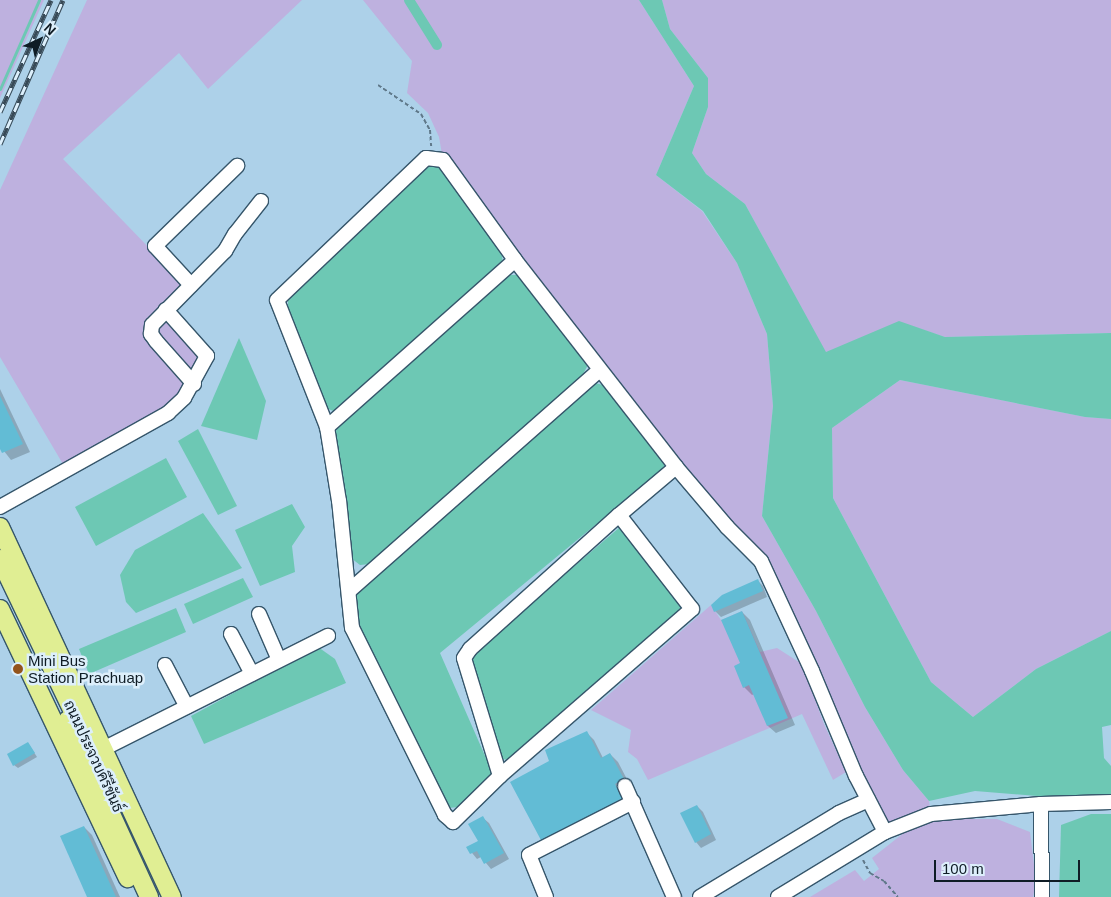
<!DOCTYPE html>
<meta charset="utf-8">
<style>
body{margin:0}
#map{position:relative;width:1111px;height:897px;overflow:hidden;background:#add1e9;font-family:Arial,Sarabun,sans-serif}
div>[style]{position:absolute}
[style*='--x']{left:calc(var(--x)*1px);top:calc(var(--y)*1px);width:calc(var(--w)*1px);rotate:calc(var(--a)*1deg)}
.green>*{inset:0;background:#beb1df}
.water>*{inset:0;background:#6dc8b4}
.shadow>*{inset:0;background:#0003}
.stream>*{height:3px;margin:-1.5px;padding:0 1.5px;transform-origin:1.5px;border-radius:1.5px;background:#6dc8b4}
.canal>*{height:10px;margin:-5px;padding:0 5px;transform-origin:5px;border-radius:5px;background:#6dc8b4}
.building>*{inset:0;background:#62bcd5}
.path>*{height:2px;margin-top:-1px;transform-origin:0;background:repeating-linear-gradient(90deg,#5f7889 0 4px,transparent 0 6.5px)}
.roads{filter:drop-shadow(1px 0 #36566b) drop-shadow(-1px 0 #36566b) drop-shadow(0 1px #36566b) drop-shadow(0 -1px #36566b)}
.minor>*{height:14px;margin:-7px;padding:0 7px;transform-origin:7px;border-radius:7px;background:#fff}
.major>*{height:18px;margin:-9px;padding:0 9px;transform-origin:9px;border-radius:9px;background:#e0ee93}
.rail>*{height:5px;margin-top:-2.5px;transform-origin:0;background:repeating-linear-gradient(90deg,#ddeffb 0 9px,#384a57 0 18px);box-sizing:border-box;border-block:1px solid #384a57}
.dots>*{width:14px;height:14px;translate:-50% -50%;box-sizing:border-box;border:2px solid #ddeffb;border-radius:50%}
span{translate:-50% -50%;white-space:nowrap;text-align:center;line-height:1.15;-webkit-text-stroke:5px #ddeffb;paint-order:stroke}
.poi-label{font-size:15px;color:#0f1c25}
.left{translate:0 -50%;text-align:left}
.street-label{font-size:15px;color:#0f1c25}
.north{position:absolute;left:15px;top:15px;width:50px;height:50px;-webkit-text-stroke:4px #ddeffb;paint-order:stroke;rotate:43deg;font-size:14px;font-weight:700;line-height:20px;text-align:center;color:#0f1c25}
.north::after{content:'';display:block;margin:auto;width:18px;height:22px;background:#0f1c25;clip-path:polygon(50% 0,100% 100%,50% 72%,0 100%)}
.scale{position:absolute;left:934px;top:860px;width:146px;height:22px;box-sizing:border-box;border:2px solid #0f1c25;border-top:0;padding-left:6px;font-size:15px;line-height:18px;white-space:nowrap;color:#0f1c25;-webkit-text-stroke:4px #ddeffb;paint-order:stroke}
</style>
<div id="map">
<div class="green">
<i style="clip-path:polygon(0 0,44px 0,0 98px)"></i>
<i style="clip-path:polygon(87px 0,302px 0,208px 89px,179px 53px,63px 159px,188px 288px,164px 315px,201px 353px,169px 409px,67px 471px,0 357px,0 190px)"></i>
<i style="clip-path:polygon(363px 0,639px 0,694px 86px,656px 175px,702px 211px,737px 263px,767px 334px,773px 406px,762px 516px,816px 611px,865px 707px,903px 770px,929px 801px,931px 814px,885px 832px,761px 561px,727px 527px,443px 160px,439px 137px,428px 113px,407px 93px,412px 61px)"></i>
<i style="clip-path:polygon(662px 0,1111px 0,1111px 333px,945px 337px,899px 322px,826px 353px,745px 204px,706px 174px,692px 153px,708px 107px,708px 78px,670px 29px)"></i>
<i style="clip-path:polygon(900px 380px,1085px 417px,1111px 419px,1111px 631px,1036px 669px,973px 717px,931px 682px,833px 498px,832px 428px)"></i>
<i style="clip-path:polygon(711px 605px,721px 620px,742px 611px,760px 652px,777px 648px,802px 664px,824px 724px,846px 772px,833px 780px,802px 714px,648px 780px,637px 759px,628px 752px,631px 730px,591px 710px)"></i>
<i style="clip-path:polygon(938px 819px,997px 819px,1030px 832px,1036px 881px,1033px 897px,810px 897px,855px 870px,864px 881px,879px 869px,872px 858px,905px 832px)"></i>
</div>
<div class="water">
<i style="clip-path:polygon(639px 0,662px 0,670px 29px,708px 78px,708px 107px,692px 153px,706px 174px,745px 204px,826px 352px,899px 321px,945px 337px,1111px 333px,1111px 419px,1085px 417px,900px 380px,832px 428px,833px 498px,931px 682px,973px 717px,1036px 669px,1111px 631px,1111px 725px,1102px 727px,1104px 758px,1111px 766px,1111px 795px,1062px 798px,975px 791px,929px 801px,903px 770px,865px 707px,816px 611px,762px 516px,773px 406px,767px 334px,737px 263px,703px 211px,656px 175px,694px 86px)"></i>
<i style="clip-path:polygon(437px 163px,501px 250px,503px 263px,336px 412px,323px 407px,288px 308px,288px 298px,426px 165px)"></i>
<i style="clip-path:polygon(507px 275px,520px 275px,589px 363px,582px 376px,370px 564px,360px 565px,351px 558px,334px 438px,337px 428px)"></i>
<i style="clip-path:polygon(239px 338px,266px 401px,257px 440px,201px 426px)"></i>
<i style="clip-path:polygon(595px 383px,607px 386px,667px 461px,662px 470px,440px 653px,493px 774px,459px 807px,448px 808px,356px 628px,355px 595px)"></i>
<i style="clip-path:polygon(198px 429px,237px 506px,218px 515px,178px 441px)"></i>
<i style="clip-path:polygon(166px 458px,187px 497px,96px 546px,75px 507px)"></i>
<i style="clip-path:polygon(292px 504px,305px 527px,292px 546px,295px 572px,260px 586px,235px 530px)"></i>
<i style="clip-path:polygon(203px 513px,242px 568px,136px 613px,126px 602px,120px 575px,135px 550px)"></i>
<i style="clip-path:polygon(620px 527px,684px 608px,508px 760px,503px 759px,497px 754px,469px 661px,474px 652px)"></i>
<i style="clip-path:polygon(243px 578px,253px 597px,193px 624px,184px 604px)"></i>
<i style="clip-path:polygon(176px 608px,186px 632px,89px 674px,79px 649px)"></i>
<i style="clip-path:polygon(318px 647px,335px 659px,346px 683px,204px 744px,191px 716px)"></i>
<i style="clip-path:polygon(1091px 814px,1111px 814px,1111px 897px,1059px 897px,1061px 825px)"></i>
</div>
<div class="shadow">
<i style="clip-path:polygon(0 389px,30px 452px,11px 460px,0 446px)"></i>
<i style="clip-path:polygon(758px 581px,763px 586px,767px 597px,721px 617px,715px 611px)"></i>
<i style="clip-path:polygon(742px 612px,750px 620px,795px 725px,776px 733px,768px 726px,754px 694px,752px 695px,744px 687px,742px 664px)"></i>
<i style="clip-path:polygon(586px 732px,594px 740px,603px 758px,610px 754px,618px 762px,631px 787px,630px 808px,551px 761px)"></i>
<i style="clip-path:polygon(28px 743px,37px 757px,18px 768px,14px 765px)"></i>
<i style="clip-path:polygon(697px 806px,703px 812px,716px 840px,701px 848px,696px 842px)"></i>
<i style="clip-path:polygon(483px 818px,489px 823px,509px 859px,491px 869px,481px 857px,477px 859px,468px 848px,479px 841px)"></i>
<i style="clip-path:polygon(84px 827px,92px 835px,120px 897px,88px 897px)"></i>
</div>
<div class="stream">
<i style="--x:0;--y:89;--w:97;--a:-66.3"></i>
</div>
<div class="canal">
<i style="--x:409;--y:0;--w:53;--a:58.1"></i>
</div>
<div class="building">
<i style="clip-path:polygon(0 396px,23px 444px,2px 453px,0 449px)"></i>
<i style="clip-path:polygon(758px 579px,763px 591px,714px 612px,711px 605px,722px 595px)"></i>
<i style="clip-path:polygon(742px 611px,788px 718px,767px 726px,749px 685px,743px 688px,734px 666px,740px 663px,721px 620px)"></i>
<i style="clip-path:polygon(587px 731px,601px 758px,610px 753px,624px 779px,615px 784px,623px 800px,542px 842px,510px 782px,549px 761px,545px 750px)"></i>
<i style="clip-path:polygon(28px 742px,35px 753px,13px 766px,7px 754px)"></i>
<i style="clip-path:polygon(697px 805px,711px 834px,695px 843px,680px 813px)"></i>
<i style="clip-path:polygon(483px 816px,504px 853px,484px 864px,477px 851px,470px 854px,466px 847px,478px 841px,468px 824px)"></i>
<i style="clip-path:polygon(84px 826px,116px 897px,87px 897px,60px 836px)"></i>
</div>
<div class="path">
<i style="--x:378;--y:85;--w:52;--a:34"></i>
<i style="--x:421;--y:114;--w:18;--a:61"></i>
<i style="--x:430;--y:130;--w:16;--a:86"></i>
<i style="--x:863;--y:860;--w:15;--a:62"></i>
<i style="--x:870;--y:873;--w:16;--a:30"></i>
<i style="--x:884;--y:881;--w:21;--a:49"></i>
</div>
<div class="roads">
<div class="minor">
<i style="--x:191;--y:285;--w:53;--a:-132.7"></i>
<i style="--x:155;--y:246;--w:115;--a:-44.3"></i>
<i style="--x:194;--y:384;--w:57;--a:-131.5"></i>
<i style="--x:156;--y:341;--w:9;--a:-126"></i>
<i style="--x:151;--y:334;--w:9;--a:-84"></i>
<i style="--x:152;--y:325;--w:104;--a:-45.4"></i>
<i style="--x:225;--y:251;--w:20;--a:-60"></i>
<i style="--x:235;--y:234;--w:42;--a:-51.8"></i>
<i style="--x:327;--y:427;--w:251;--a:-41.6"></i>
<i style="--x:676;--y:467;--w:75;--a:139.9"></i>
<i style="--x:619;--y:515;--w:119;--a:52.2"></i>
<i style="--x:692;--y:609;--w:254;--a:139"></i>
<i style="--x:500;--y:776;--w:66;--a:135.6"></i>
<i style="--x:453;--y:822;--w:11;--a:-139"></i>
<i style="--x:445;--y:815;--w:209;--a:-116.4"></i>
<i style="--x:352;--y:628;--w:128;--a:-95.8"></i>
<i style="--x:339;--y:501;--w:75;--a:-99.2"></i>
<i style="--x:327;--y:427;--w:136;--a:-111.5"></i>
<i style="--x:277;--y:300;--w:206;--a:-43.6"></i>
<i style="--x:426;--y:158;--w:17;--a:7"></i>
<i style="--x:443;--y:160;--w:123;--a:54.2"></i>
<i style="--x:515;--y:260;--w:262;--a:52.1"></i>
<i style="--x:676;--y:467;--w:79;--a:49.6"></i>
<i style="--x:727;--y:527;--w:48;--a:45"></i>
<i style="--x:761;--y:561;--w:121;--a:65.1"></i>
<i style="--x:812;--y:671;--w:114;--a:67.3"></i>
<i style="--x:856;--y:776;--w:63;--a:62.6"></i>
<i style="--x:0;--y:507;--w:193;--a:-29.2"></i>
<i style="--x:168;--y:413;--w:22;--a:-43"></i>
<i style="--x:184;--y:398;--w:48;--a:-61.3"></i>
<i style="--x:207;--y:356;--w:62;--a:-131.7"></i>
<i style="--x:349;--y:591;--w:334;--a:-41.4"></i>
<i style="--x:259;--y:614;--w:50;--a:66.5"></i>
<i style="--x:231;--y:634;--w:45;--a:62.3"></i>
<i style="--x:165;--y:665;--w:47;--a:62.4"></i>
<i style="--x:103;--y:749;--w:252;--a:-26.7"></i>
<i style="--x:500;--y:776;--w:123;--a:-107"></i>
<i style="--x:464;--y:658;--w:11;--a:-56"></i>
<i style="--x:470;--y:649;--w:200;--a:-42"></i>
<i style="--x:625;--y:786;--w:121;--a:66.2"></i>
<i style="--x:1041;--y:804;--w:93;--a:89.4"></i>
<i style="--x:546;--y:897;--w:45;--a:-112"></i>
<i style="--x:529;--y:855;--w:117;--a:-27"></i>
<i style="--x:700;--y:897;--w:162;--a:-31.1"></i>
<i style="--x:839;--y:813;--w:32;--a:-24"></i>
<i style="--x:778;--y:897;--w:125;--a:-31.3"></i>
<i style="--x:885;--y:832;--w:49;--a:-21.4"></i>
<i style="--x:931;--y:814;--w:110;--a:-5.2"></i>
<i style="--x:1041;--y:804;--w:70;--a:-1.6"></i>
</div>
<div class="major">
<i style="--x:0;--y:527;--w:408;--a:65.1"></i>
<i style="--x:0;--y:559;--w:190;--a:64.4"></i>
<i style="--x:0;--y:609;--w:298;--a:64.6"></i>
<i style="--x:68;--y:720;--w:195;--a:65.4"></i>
</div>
</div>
<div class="rail">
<i style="--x:0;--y:112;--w:123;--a:-65.5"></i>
<i style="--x:0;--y:144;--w:157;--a:-66.4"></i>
</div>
<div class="dots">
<i style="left:18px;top:669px;background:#93541c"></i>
</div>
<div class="poi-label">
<span class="left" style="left:28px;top:669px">Mini Bus<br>Station Prachuap</span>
</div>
<div class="street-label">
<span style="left:94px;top:756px;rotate:65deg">ถนนประจวบคีรีขันธ์</span>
</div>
<div class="north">N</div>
<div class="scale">100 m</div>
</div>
